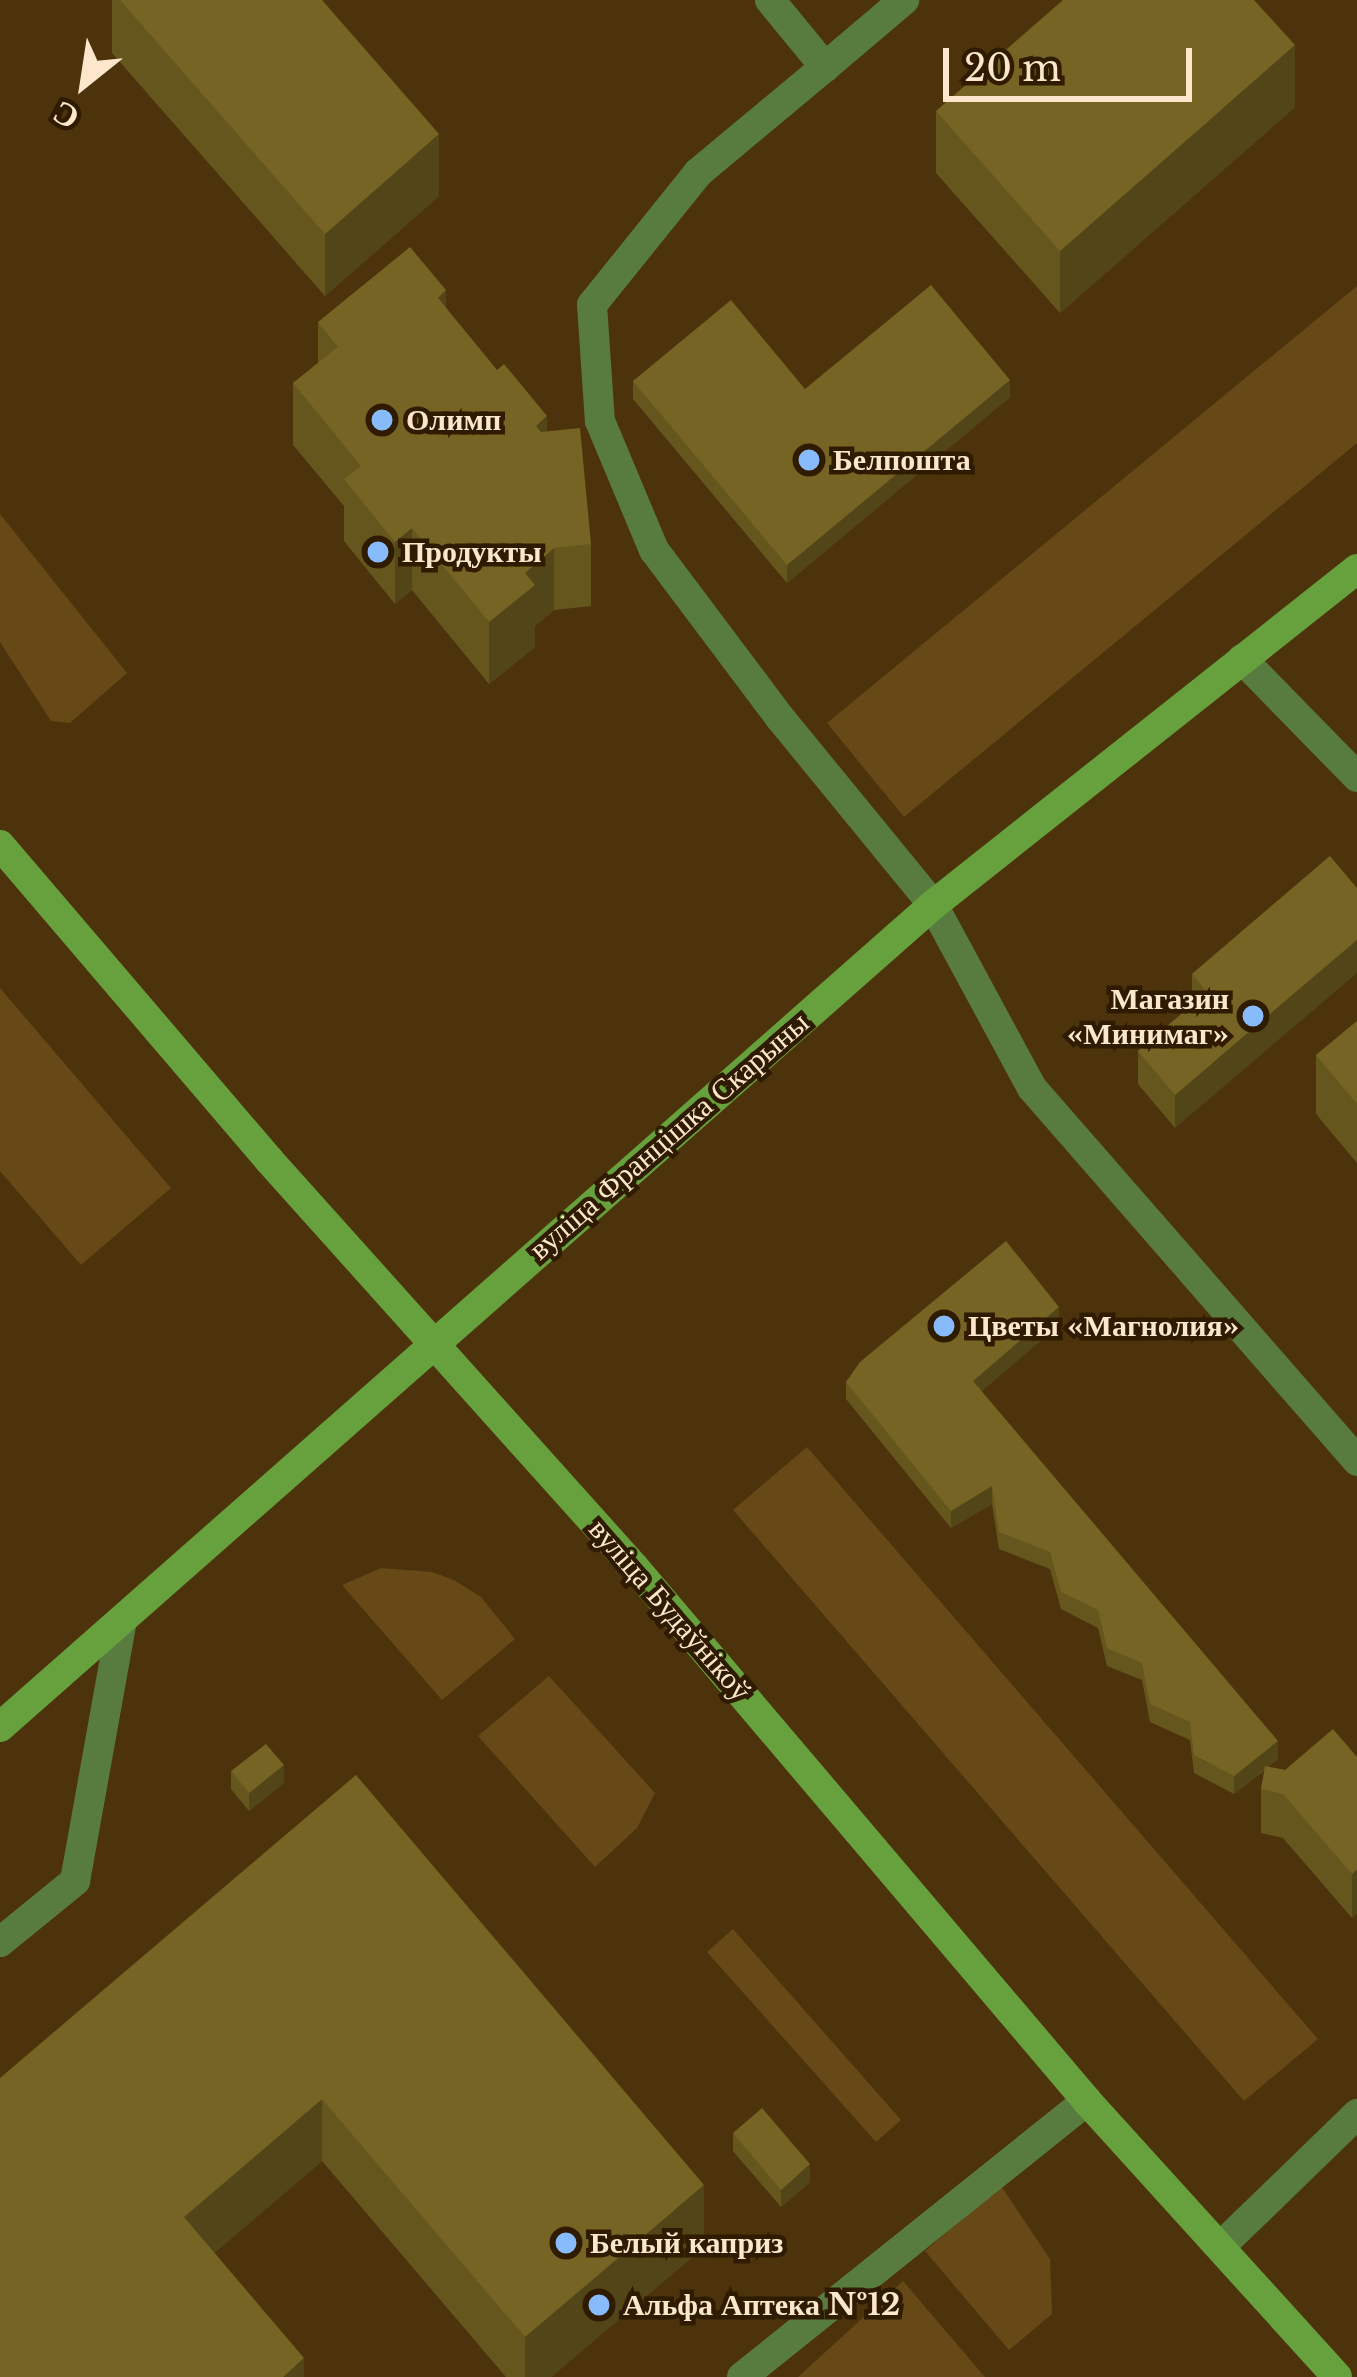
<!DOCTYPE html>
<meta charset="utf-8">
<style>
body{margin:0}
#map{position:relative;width:1357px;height:2377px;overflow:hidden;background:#4d330b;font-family:"Libre Baskerville",serif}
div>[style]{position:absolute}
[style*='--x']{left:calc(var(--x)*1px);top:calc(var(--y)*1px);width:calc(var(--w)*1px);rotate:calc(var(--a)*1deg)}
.green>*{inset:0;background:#674817}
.service>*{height:30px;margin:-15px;padding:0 15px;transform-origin:15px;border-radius:15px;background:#587c40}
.secondary>*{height:30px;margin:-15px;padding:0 15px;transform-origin:15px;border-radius:15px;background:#67a13d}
.wall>*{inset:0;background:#65561e}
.shaded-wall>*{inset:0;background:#524618}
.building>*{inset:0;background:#756423}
.dots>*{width:33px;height:33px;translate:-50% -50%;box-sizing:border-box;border:6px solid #2f1b00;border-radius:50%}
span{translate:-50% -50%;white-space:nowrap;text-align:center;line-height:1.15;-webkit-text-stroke:9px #2f1b00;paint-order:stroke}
.poi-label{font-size:30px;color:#fce7cc;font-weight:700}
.left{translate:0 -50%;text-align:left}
.right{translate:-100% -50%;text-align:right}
.street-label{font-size:30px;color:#fce7cc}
.north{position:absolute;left:24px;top:24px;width:120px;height:120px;-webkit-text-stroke:9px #2f1b00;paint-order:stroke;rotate:210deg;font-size:33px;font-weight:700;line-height:48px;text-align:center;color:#fce7cc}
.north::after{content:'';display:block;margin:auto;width:42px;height:54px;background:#fce7cc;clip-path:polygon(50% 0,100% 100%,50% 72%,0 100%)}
.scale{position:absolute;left:943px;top:48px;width:249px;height:54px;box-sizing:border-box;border:6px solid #fce7cc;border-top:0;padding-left:15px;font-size:36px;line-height:42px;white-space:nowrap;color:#fce7cc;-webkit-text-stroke:9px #2f1b00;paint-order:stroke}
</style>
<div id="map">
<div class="green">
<i style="clip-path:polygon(1357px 286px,1357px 443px,904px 817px,827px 723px)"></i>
<i style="clip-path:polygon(0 514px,127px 673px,70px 723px,51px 721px,0 642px)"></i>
<i style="clip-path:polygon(0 988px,171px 1188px,81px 1265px,0 1171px)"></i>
<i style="clip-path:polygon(807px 1447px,1318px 2039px,1244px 2101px,733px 1510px)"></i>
<i style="clip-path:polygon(381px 1568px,432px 1572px,454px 1580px,481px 1597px,515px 1639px,442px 1700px,342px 1585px)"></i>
<i style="clip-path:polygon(549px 1676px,655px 1793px,637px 1828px,595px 1867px,478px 1736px)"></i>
<i style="clip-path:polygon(733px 1929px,901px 2120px,876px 2142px,707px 1952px)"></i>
<i style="clip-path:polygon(1001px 2186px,1050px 2259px,1052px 2314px,1009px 2350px,925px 2251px)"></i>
<i style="clip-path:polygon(903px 2281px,985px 2377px,798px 2377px)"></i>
</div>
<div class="service">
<i style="--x:770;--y:0;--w:87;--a:50.6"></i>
<i style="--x:825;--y:67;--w:165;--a:140.2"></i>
<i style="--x:698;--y:173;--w:169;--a:128.8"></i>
<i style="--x:592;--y:305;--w:116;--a:86.1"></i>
<i style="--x:600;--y:421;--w:140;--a:67.3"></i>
<i style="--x:654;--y:550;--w:211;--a:53.1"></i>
<i style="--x:781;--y:719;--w:240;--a:50.7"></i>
<i style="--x:933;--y:905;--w:208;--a:61.6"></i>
<i style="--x:1032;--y:1088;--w:495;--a:48.9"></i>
<i style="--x:825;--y:67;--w:104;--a:-40.3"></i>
<i style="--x:1242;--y:659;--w:165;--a:45.7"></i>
<i style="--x:0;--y:1942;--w:97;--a:-39.1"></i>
<i style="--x:75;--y:1881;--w:264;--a:-79.8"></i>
<i style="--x:1221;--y:2246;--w:190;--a:-44.1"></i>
<i style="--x:742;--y:2377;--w:442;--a:-38.7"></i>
</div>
<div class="secondary">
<i style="--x:0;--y:845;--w:414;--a:49.5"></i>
<i style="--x:269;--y:1160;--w:547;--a:48.11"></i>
<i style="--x:634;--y:1567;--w:700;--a:49.69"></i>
<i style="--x:1087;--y:2101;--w:372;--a:47.8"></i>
<i style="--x:0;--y:1727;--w:1243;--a:-41.38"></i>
<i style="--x:933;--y:905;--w:541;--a:-38.4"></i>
</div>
<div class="wall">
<i style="clip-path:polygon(112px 0,322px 0,439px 196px,325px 296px,112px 53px)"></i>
<i style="clip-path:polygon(1295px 107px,1060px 313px,936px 173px,936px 111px)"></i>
<i style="clip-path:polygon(446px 308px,547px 431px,591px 544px,591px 606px,554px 610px,535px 626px,535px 647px,489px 684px,412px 590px,395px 604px,344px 541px,344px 506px,293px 445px,293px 383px,318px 363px,318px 322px)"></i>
<i style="clip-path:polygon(633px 381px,805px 389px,1010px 397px,787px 583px,633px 399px)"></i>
<i style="clip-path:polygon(1330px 856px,1175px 1128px,1138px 1084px,1138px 1051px,1192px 1005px,1192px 974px)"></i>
<i style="clip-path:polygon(1357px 1021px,1357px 1163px,1316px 1114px,1316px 1055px)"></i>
<i style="clip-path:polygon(1059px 1325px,981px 1391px,1278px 1759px,1268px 1767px,1285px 1770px,1357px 1757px,1352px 1918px,1283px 1838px,1261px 1833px,1261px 1789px,1265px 1770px,1234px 1794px,1194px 1773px,1190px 1740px,1150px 1722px,1142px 1680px,1107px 1666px,1098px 1628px,1061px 1609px,1050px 1569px,999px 1549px,992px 1504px,951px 1528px,846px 1399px,846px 1382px)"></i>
<i style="clip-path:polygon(231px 1771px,284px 1783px,249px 1811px,231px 1789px)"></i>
<i style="clip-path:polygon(356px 1775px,704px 2247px,551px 2377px,506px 2377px,322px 2161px,214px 2253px,304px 2377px,0 2377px)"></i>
<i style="clip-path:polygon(733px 2133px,810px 2182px,781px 2207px,733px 2151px)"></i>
</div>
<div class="shaded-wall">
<i style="clip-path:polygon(1295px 45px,1295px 107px,1060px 313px,1060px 251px)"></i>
<i style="clip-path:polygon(439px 134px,439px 196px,325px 296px,325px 234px)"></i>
<i style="clip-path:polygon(446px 290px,446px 351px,438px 298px)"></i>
<i style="clip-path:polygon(1010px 380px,1010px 397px,787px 583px,787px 565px)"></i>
<i style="clip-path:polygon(547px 416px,547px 478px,536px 426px)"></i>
<i style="clip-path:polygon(412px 528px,412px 590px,395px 604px,395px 542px)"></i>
<i style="clip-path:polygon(554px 548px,554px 610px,535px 626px,535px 647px,489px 684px,489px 622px,525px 573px)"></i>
<i style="clip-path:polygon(1357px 940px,1357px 973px,1175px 1128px,1175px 1095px)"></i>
<i style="clip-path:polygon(1059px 1307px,1059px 1325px,973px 1399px,973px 1381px)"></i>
<i style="clip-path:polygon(992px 1486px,992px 1504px,951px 1528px,951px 1511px)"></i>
<i style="clip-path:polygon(1278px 1741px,1278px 1759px,1234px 1794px,1234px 1776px)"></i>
<i style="clip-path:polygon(284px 1765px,284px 1783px,249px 1811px,249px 1793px)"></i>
<i style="clip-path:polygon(1357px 1870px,1357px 1914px,1352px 1918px,1352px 1874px)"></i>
<i style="clip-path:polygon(322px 2099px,322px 2161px,184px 2279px,184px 2217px)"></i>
<i style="clip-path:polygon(810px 2164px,810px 2182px,781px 2207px,781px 2190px)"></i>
<i style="clip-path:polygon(704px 2185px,704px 2247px,551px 2377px,525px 2377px,525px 2337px)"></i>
<i style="clip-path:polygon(304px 2358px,304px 2377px,283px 2377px)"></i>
</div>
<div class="building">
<i style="clip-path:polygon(120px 0,322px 0,439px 134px,325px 234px)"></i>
<i style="clip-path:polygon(1063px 0,1254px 0,1295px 45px,1060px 251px,936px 111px)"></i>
<i style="clip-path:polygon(410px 247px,446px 290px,438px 298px,497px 370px,504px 364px,547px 416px,536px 426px,541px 432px,580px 428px,591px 544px,554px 548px,525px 573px,535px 585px,489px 622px,412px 528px,395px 542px,344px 479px,361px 466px,293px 383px,338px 347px,318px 322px)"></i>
<i style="clip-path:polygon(931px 285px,1010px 380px,787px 565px,633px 381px,731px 300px,805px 389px)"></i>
<i style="clip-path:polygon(1330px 856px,1357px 888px,1357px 940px,1175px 1095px,1138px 1051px,1207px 992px,1192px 974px)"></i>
<i style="clip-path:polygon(1357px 1021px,1357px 1104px,1316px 1055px)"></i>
<i style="clip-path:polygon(1006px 1241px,1059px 1307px,973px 1381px,1278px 1741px,1234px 1776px,1194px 1755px,1190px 1722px,1150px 1704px,1142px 1663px,1107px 1648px,1098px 1610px,1061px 1592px,1050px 1552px,999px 1532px,992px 1486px,951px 1511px,846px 1382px,860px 1362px)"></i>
<i style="clip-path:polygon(1333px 1729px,1357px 1757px,1357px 1870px,1352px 1874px,1283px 1794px,1261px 1789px,1265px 1766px,1285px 1770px)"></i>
<i style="clip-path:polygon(266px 1744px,284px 1765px,249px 1793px,231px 1771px)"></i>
<i style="clip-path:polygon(356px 1775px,704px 2185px,525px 2337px,322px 2099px,184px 2217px,304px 2358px,283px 2377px,0 2377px,0 2078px)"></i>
<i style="clip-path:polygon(762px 2108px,810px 2164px,781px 2190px,733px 2133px)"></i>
</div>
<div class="dots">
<i style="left:382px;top:420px;background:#87bbfb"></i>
<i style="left:809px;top:460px;background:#87bbfb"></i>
<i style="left:378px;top:552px;background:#87bbfb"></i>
<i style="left:1253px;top:1016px;background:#87bbfb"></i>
<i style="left:944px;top:1326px;background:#87bbfb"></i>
<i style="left:566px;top:2243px;background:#87bbfb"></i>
<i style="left:599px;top:2305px;background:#87bbfb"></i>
</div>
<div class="poi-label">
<span class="left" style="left:406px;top:420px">Олимп</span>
<span class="left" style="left:833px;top:460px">Белпошта</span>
<span class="left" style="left:402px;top:552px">Продукты</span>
<span class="right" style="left:1229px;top:1016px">Магазин<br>«Минимаг»</span>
<span class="left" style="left:968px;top:1326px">Цветы «Магнолия»</span>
<span class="left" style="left:590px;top:2243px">Белый каприз</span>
<span class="left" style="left:623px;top:2305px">Альфа Аптека №12</span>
</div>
<div class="street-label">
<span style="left:669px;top:1136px;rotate:-41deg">вуліца Францішка Скарыны</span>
<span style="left:670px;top:1610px;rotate:49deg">вуліца Будаўнікоў</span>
</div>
<div class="north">С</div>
<div class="scale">20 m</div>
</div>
